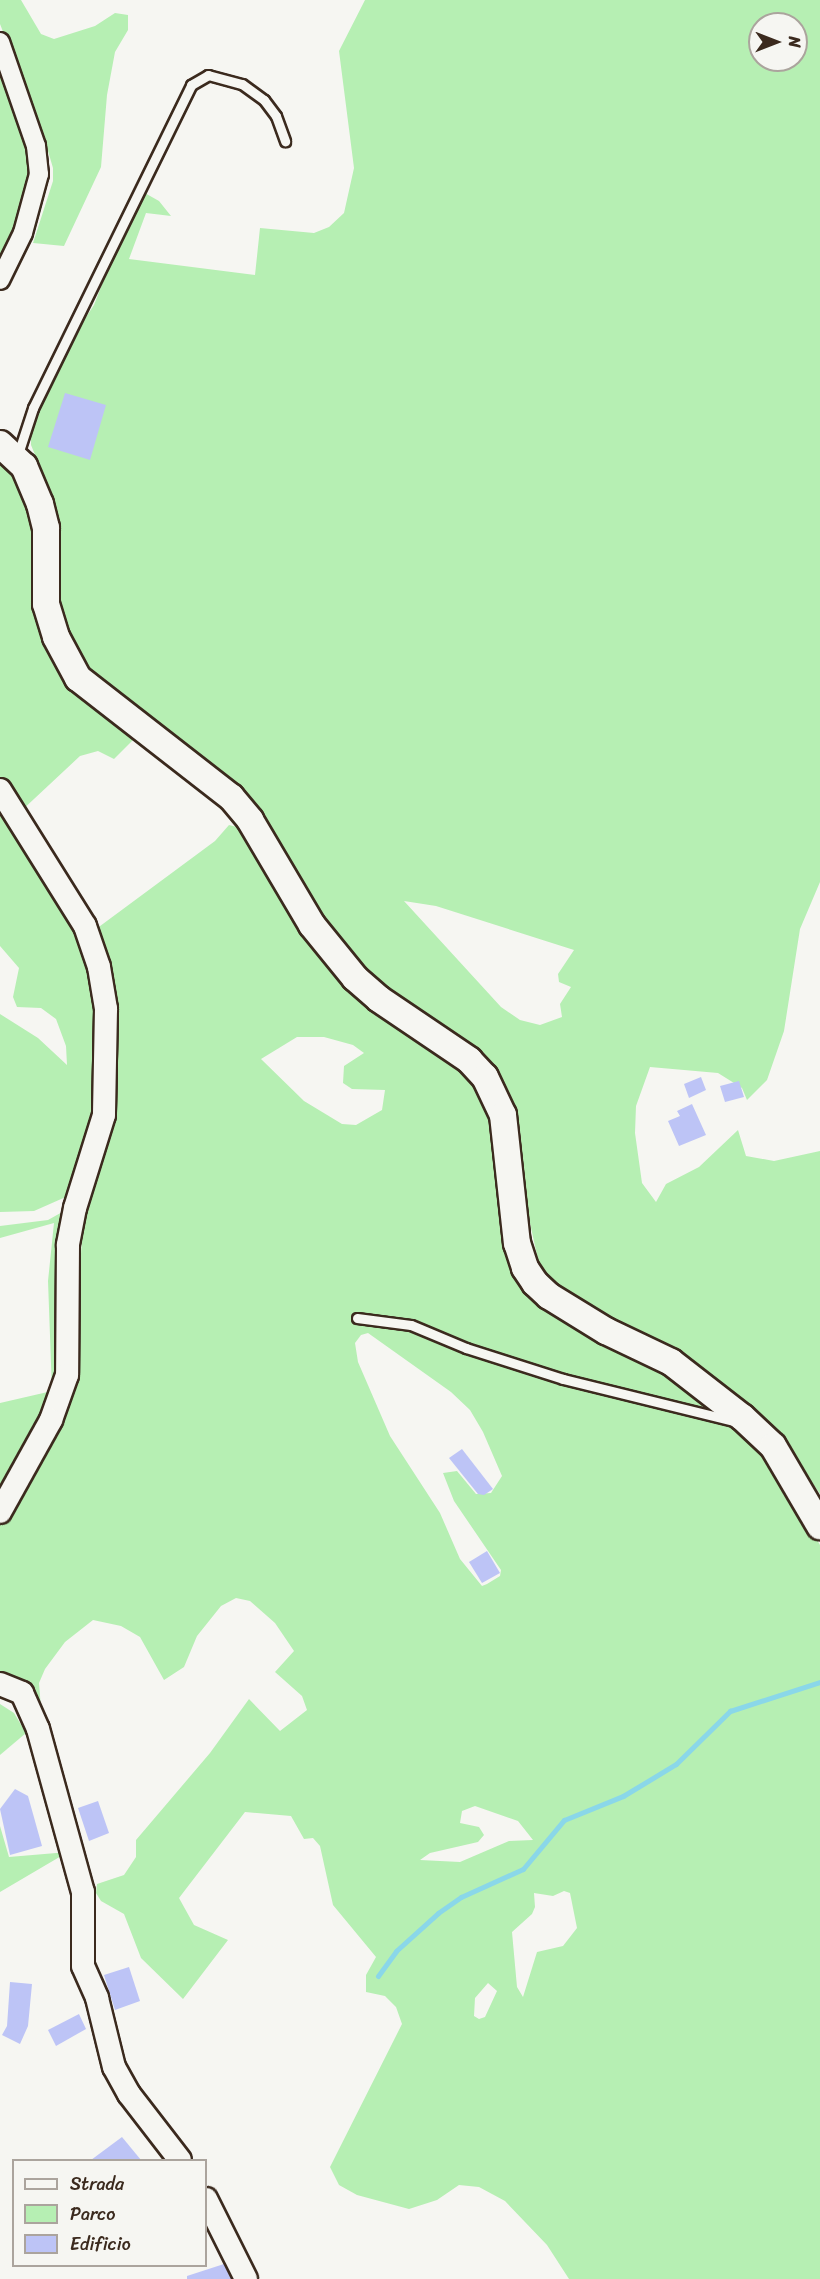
<!DOCTYPE html>
<style>
body{margin:0}
#map{position:relative;width:820px;height:2279px;overflow:hidden;background:#f6f6f2;font-family:Sriracha,sans-serif}
div>[style]{position:absolute}
[style*='--x']{left:calc(var(--x)*1px);top:calc(var(--y)*1px);width:calc(var(--w)*1px);rotate:calc(var(--a)*1deg)}
.green>*{inset:0;background:#b6efb3}
.stream>*{height:5px;margin:-2.5px;padding:0 2.5px;transform-origin:2.5px;border-radius:2.5px;background:#8ad7e9}
.building>*{inset:0;background:#bdc4f6}
.roads{filter:drop-shadow(2px 0 #3b2a1e) drop-shadow(-2px 0 #3b2a1e) drop-shadow(0 2px #3b2a1e) drop-shadow(0 -2px #3b2a1e)}
.service>*{height:9px;margin:-4.5px;padding:0 4.5px;transform-origin:4.5px;border-radius:4.5px;background:#f6f6f2}
.minor>*{height:18px;margin:-9px;padding:0 9px;transform-origin:9px;border-radius:9px;background:#f6f6f2}
.tertiary>*{height:22px;margin:-11px;padding:0 11px;transform-origin:11px;border-radius:11px;background:#f6f6f2}
.secondary>*{height:26px;margin:-13px;padding:0 13px;transform-origin:13px;border-radius:13px;background:#f6f6f2}
span{translate:-50% -50%;white-space:nowrap;text-align:center;line-height:1.15;-webkit-text-stroke:4.5px #f6f6f2;paint-order:stroke}
.legend{position:absolute;left:12px;top:2159px;width:195px;height:108px;box-sizing:border-box;background:#f6f6f2;border:2px solid #aba49d;margin:0;padding:8px 10px;list-style:none;font-size:18px;color:#3b2a1e}
.legend li{display:flex;align-items:center;gap:12px;height:30px}
.legend b{width:30px;border:2px solid #aba49d}
.north{position:absolute;left:748px;top:12px;width:60px;height:60px;box-sizing:border-box;background:#f6f6f2;border:2px solid #aba49d;border-radius:50%;rotate:90deg;font-size:16px;font-weight:700;line-height:24px;text-align:center;color:#3b2a1e}
.north::after{content:'';display:block;margin:auto;width:21px;height:27px;background:#3b2a1e;clip-path:polygon(50% 0,100% 100%,50% 72%,0 100%)}
</style>
<div id="map">
<div class="green">
<i style="clip-path:polygon(0 0,21px 0,41px 34px,54px 39px,95px 26px,115px 13px,128px 15px,128px 30px,115px 52px,107px 95px,101px 167px,64px 246px,33px 243px,53px 181px,53px 168px,43px 134px,0 24px)"></i>
<i style="clip-path:polygon(evenodd,365px 0,820px 0,820px 882px,800px 929px,784px 1031px,767px 1080px,747px 1100px,742px 1088px,718px 1073px,650px 1067px,636px 1106px,635px 1133px,642px 1183px,656px 1202px,666px 1184px,699px 1167px,738px 1130px,746px 1156px,774px 1161px,820px 1151px,820px 1494px,779px 1435px,737px 1396px,555px 1290px,539px 1264px,522px 1187px,514px 1116px,353px 958px,319px 920px,260px 822px,84px 671px,58px 618px,61px 570px,54px 518px,49px 489px,31px 445px,31px 424px,61px 355px,94px 305px,125px 225px,143px 192px,159px 201px,171px 216px,146px 213px,129px 259px,255px 275px,260px 228px,314px 233px,329px 227px,344px 213px,354px 168px,339px 51px,365px 0,760px 24px,796px 24px,796px 60px,760px 60px,760px 24px,365px 0,404px 901px,436px 906px,574px 950px,558px 974px,559px 982px,571px 987px,560px 1004px,562px 1017px,540px 1025px,520px 1020px,501px 1007px,404px 901px)"></i>
<i style="clip-path:polygon(0 55px,34px 170px,0 275px)"></i>
<i style="clip-path:polygon(0 455px,16px 470px,36px 510px,54px 639px,135px 738px,114px 759px,98px 751px,80px 756px,19px 813px,0 779px)"></i>
<i style="clip-path:polygon(0 803px,83px 945px,99px 989px,100px 1089px,77px 1192px,34px 1211px,0 1212px,0 1014px,38px 1038px,67px 1065px,66px 1046px,56px 1019px,41px 1008px,17px 1007px,13px 997px,19px 968px,0 946px)"></i>
<i style="clip-path:polygon(evenodd,229px 825px,237px 827px,305px 930px,464px 1067px,488px 1100px,512px 1258px,666px 1370px,767px 1452px,820px 1545px,820px 2279px,569px 2279px,547px 2245px,505px 2201px,479px 2187px,459px 2185px,437px 2200px,409px 2209px,357px 2195px,339px 2185px,330px 2167px,402px 2024px,396px 2007px,385px 1996px,366px 1992px,366px 1975px,376px 1957px,333px 1905px,320px 1846px,313px 1838px,304px 1839px,291px 1816px,245px 1812px,179px 1898px,194px 1925px,228px 1940px,183px 1999px,141px 1958px,124px 1914px,101px 1901px,96px 1893px,97px 1884px,124px 1875px,136px 1857px,136px 1840px,210px 1753px,249px 1699px,280px 1731px,307px 1710px,302px 1696px,275px 1672px,294px 1651px,275px 1623px,250px 1601px,236px 1598px,221px 1606px,197px 1636px,184px 1667px,164px 1680px,140px 1637px,121px 1626px,93px 1620px,65px 1642px,45px 1669px,39px 1683px,41px 1708px,0 1678px,0 1524px,27px 1489px,57px 1429px,77px 1317px,83px 1222px,109px 1127px,92px 932px,215px 841px,229px 825px,297px 1037px,324px 1037px,353px 1045px,364px 1053px,344px 1066px,343px 1083px,352px 1089px,385px 1090px,382px 1110px,356px 1125px,342px 1124px,304px 1101px,261px 1059px,297px 1037px,229px 825px,368px 1333px,451px 1392px,470px 1410px,483px 1432px,502px 1476px,491px 1493px,476px 1494px,457px 1471px,443px 1473px,454px 1501px,501px 1570px,500px 1576px,487px 1584px,482px 1586px,460px 1559px,440px 1513px,390px 1436px,358px 1362px,355px 1343px,361px 1335px,368px 1333px,229px 825px,475px 1806px,518px 1821px,533px 1840px,509px 1841px,460px 1862px,420px 1860px,430px 1853px,478px 1842px,484px 1835px,479px 1827px,460px 1823px,462px 1811px,475px 1806px,229px 825px,564px 1891px,570px 1893px,577px 1928px,563px 1946px,537px 1952px,523px 1997px,517px 1987px,512px 1932px,532px 1914px,535px 1907px,534px 1893px,553px 1896px,564px 1891px,229px 825px,488px 1983px,497px 1991px,485px 2017px,479px 2019px,474px 2016px,475px 1998px,488px 1983px)"></i>
<i style="clip-path:polygon(73px 1206px,63px 1376px,0 1499px,0 1403px,52px 1391px,48px 1281px,54px 1223px,0 1238px,0 1226px,48px 1220px)"></i>
<i style="clip-path:polygon(0 1704px,14px 1713px,26px 1733px,0 1755px)"></i>
<i style="clip-path:polygon(0 1826px,9px 1857px,68px 1852px,0 1892px)"></i>
</div>
<div class="stream">
<i style="--x:378;--y:1976;--w:31;--a:-54"></i>
<i style="--x:396;--y:1951;--w:57;--a:-42.1"></i>
<i style="--x:438;--y:1913;--w:28;--a:-35"></i>
<i style="--x:461;--y:1897;--w:68;--a:-24.3"></i>
<i style="--x:523;--y:1869;--w:64;--a:-50.1"></i>
<i style="--x:564;--y:1820;--w:64;--a:-22.1"></i>
<i style="--x:623;--y:1796;--w:62;--a:-31.1"></i>
<i style="--x:676;--y:1764;--w:76;--a:-44.5"></i>
<i style="--x:730;--y:1711;--w:95;--a:-17.9"></i>
</div>
<div class="building">
<i style="clip-path:polygon(65px 393px,106px 405px,90px 460px,48px 447px)"></i>
<i style="clip-path:polygon(701px 1077px,706px 1090px,689px 1098px,684px 1084px)"></i>
<i style="clip-path:polygon(739px 1081px,744px 1097px,725px 1102px,720px 1086px)"></i>
<i style="clip-path:polygon(692px 1104px,706px 1135px,679px 1146px,668px 1121px,680px 1116px,677px 1111px)"></i>
<i style="clip-path:polygon(462px 1449px,493px 1489px,484px 1495px,478px 1494px,449px 1458px)"></i>
<i style="clip-path:polygon(487px 1551px,500px 1573px,482px 1583px,469px 1562px)"></i>
<i style="clip-path:polygon(15px 1789px,28px 1796px,42px 1846px,10px 1855px,0 1809px)"></i>
<i style="clip-path:polygon(98px 1801px,109px 1833px,89px 1841px,78px 1808px)"></i>
<i style="clip-path:polygon(129px 1967px,140px 2001px,115px 2010px,104px 1975px)"></i>
<i style="clip-path:polygon(10px 1982px,32px 1984px,28px 2026px,20px 2044px,2px 2035px,7px 2026px)"></i>
<i style="clip-path:polygon(79px 2014px,86px 2029px,56px 2046px,48px 2030px)"></i>
<i style="clip-path:polygon(122px 2137px,141px 2160px,91px 2160px)"></i>
<i style="clip-path:polygon(224px 2264px,231px 2279px,187px 2279px,187px 2276px)"></i>
</div>
<div class="roads">
<div class="service">
<i style="--x:17;--y:457;--w:52;--a:-71.9"></i>
<i style="--x:33;--y:408;--w:360;--a:-63.9"></i>
<i style="--x:191;--y:85;--w:20;--a:-30"></i>
<i style="--x:208;--y:75;--w:35;--a:15"></i>
<i style="--x:242;--y:84;--w:27;--a:36"></i>
<i style="--x:264;--y:100;--w:20;--a:53"></i>
<i style="--x:276;--y:116;--w:27;--a:70"></i>
<i style="--x:357;--y:1318;--w:54;--a:7.4"></i>
<i style="--x:411;--y:1325;--w:60;--a:22.7"></i>
<i style="--x:466;--y:1348;--w:102;--a:17.7"></i>
<i style="--x:563;--y:1379;--w:176;--a:13.8"></i>
</div>
<div class="minor">
<i style="--x:0;--y:42;--w:110;--a:70.9"></i>
<i style="--x:36;--y:146;--w:28;--a:84"></i>
<i style="--x:39;--y:174;--w:61;--a:105.2"></i>
<i style="--x:23;--y:233;--w:52;--a:116.1"></i>
</div>
<div class="tertiary">
<i style="--x:0;--y:790;--w:160;--a:58"></i>
<i style="--x:85;--y:926;--w:43;--a:71.1"></i>
<i style="--x:99;--y:967;--w:43;--a:80.5"></i>
<i style="--x:106;--y:1009;--w:106;--a:91.1"></i>
<i style="--x:104;--y:1115;--w:97;--a:107.3"></i>
<i style="--x:75;--y:1208;--w:38;--a:101"></i>
<i style="--x:68;--y:1245;--w:130;--a:90.4"></i>
<i style="--x:67;--y:1375;--w:48;--a:109.6"></i>
<i style="--x:51;--y:1420;--w:105;--a:119"></i>
<i style="--x:0;--y:1684;--w:24;--a:22"></i>
<i style="--x:22;--y:1693;--w:39;--a:66"></i>
<i style="--x:38;--y:1729;--w:169;--a:74.6"></i>
<i style="--x:83;--y:1892;--w:74;--a:90"></i>
<i style="--x:83;--y:1966;--w:35;--a:66"></i>
<i style="--x:97;--y:1998;--w:71;--a:76.2"></i>
<i style="--x:114;--y:2067;--w:31;--a:61"></i>
<i style="--x:129;--y:2094;--w:83;--a:52.3"></i>
<i style="--x:206;--y:2199;--w:89;--a:63.4"></i>
</div>
<div class="secondary">
<i style="--x:0;--y:444;--w:33;--a:43"></i>
<i style="--x:24;--y:466;--w:41;--a:67.2"></i>
<i style="--x:40;--y:504;--w:25;--a:76"></i>
<i style="--x:46;--y:528;--w:76;--a:90"></i>
<i style="--x:46;--y:604;--w:34;--a:73"></i>
<i style="--x:56;--y:637;--w:47;--a:61.8"></i>
<i style="--x:78;--y:678;--w:194;--a:37.9"></i>
<i style="--x:231;--y:797;--w:30;--a:50"></i>
<i style="--x:250;--y:820;--w:122;--a:59.4"></i>
<i style="--x:312;--y:925;--w:68;--a:50.9"></i>
<i style="--x:355;--y:978;--w:32;--a:41"></i>
<i style="--x:379;--y:999;--w:109;--a:34.1"></i>
<i style="--x:469;--y:1060;--w:23;--a:47"></i>
<i style="--x:485;--y:1077;--w:42;--a:64.7"></i>
<i style="--x:503;--y:1115;--w:129;--a:83.8"></i>
<i style="--x:517;--y:1243;--w:26;--a:72"></i>
<i style="--x:525;--y:1268;--w:18;--a:56"></i>
<i style="--x:535;--y:1283;--w:19;--a:43"></i>
<i style="--x:549;--y:1296;--w:67;--a:31.6"></i>
<i style="--x:606;--y:1331;--w:72;--a:25.5"></i>
<i style="--x:671;--y:1362;--w:90;--a:37.8"></i>
<i style="--x:742;--y:1417;--w:42;--a:43.1"></i>
<i style="--x:773;--y:1446;--w:93;--a:59.6"></i>
</div>
</div>
<ul class="legend">
<li><b style="height:8px;background:#f6f6f2"></b>Strada</li>
<li><b style="height:16px;background:#b6efb3"></b>Parco</li>
<li><b style="height:16px;background:#bdc4f6"></b>Edificio</li>
</ul>
<div class="north">N</div>
</div>
